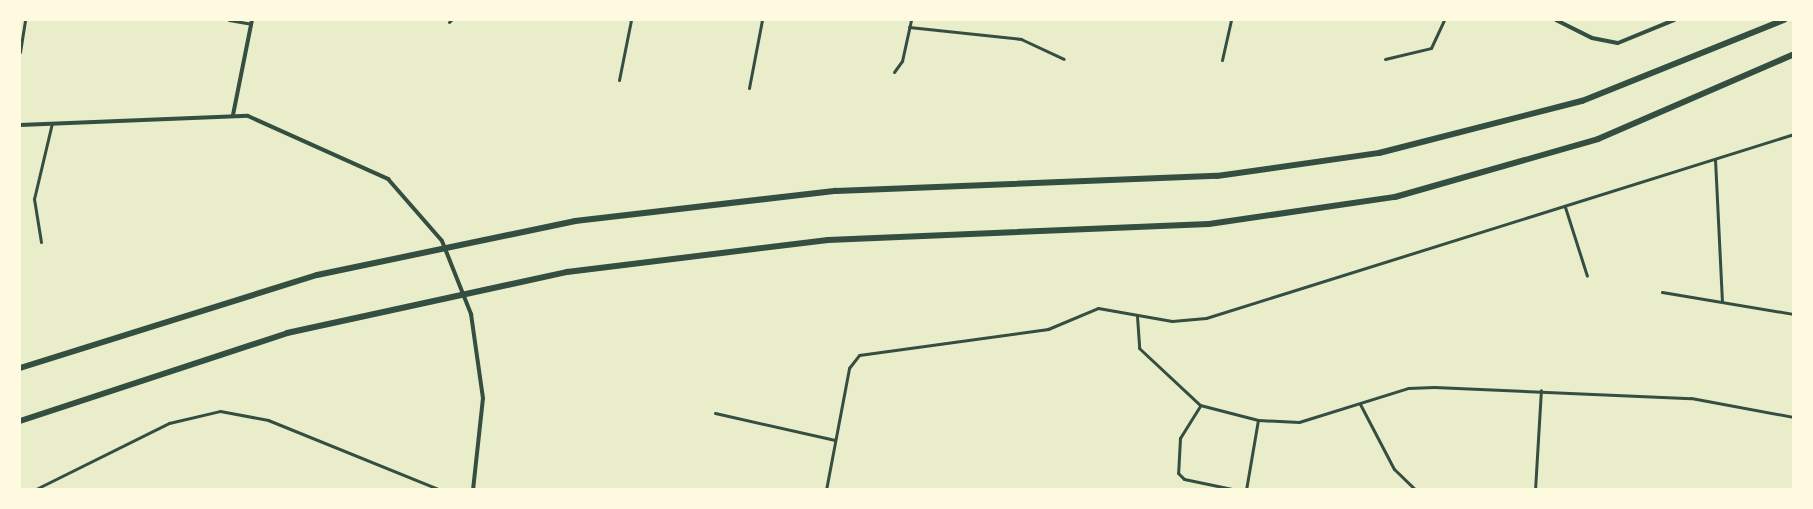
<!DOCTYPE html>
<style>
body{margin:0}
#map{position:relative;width:1813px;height:509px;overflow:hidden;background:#e9edc9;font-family:Cabin,sans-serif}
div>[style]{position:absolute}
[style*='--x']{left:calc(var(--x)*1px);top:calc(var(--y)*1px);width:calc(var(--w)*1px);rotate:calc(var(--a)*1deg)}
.minor>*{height:3px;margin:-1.5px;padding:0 1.5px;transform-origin:1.5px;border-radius:1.5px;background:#344e41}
.tertiary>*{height:4px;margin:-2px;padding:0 2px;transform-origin:2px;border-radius:2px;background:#344e41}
.motorway>*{height:6px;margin:-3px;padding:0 3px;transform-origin:3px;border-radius:3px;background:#344e41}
span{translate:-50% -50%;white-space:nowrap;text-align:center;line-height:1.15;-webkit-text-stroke:4.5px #fefae0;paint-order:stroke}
.frame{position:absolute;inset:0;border:21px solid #fefae0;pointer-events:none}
</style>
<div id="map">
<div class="minor">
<i style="--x:229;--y:20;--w:22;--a:10"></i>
<i style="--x:449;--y:22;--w:3;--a:-45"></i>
<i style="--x:909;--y:27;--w:113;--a:6.1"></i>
<i style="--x:1021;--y:39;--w:47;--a:24.9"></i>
<i style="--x:20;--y:52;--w:32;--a:-81"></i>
<i style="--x:1385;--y:59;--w:47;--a:-13.4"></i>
<i style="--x:1431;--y:48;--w:31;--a:-65"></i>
<i style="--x:1222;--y:60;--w:41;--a:-77.3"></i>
<i style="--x:894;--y:72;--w:14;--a:-54"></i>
<i style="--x:902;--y:61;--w:42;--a:-77.6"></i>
<i style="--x:619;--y:80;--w:61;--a:-78.7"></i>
<i style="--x:749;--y:88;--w:69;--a:-79.2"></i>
<i style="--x:1715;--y:159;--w:142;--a:87.2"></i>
<i style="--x:1565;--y:207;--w:72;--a:72.3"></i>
<i style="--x:41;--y:242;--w:44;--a:-99.2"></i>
<i style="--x:34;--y:199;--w:78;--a:-76.7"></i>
<i style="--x:1662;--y:292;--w:134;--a:9.5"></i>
<i style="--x:1137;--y:316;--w:32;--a:86"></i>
<i style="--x:1139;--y:348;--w:83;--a:43.1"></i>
<i style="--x:1200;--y:405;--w:60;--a:14.5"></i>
<i style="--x:1258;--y:420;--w:41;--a:2.8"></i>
<i style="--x:1299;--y:422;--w:114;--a:-17.3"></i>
<i style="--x:1408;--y:388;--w:26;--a:-2"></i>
<i style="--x:1434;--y:387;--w:257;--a:2.5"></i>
<i style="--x:1691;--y:398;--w:105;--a:10.5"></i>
<i style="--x:1360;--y:404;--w:73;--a:62.4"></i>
<i style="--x:1394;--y:469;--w:30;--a:44"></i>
<i style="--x:1200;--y:406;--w:38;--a:122"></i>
<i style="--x:1180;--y:438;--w:35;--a:93"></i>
<i style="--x:1178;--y:473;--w:8;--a:45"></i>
<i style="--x:1184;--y:479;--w:54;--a:11.7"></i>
<i style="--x:715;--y:413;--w:123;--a:12.7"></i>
<i style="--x:34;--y:490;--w:151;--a:-26.4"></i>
<i style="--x:169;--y:423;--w:52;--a:-13.2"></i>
<i style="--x:220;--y:411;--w:49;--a:10.6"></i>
<i style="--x:268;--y:420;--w:186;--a:22.1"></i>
<i style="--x:826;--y:490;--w:124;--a:-79.3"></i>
<i style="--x:849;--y:368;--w:16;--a:-52"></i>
<i style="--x:859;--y:355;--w:191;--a:-7.8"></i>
<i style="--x:1048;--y:329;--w:54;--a:-22.8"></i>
<i style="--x:1098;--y:308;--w:75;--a:10"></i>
<i style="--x:1172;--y:321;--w:34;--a:-5"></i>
<i style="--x:1206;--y:318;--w:616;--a:-17.38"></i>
<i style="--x:1246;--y:490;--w:71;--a:-80.3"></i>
<i style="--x:1535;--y:490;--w:100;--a:-86.6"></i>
</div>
<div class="tertiary">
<i style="--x:1556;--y:20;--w:40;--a:26.6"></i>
<i style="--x:1592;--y:38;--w:26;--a:11"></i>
<i style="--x:1618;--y:43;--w:61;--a:-22.3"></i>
<i style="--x:233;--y:115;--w:97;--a:-78.7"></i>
<i style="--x:20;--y:125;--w:228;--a:-2.3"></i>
<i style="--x:248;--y:116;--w:154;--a:24.2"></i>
<i style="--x:388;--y:179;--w:82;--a:48.9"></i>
<i style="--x:442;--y:241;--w:79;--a:68.3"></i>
<i style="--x:471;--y:314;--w:85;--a:81.9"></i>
<i style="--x:483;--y:398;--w:93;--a:96.2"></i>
</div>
<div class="motorway">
<i style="--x:20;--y:368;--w:311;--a:-17.4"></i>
<i style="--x:317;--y:275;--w:264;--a:-11.8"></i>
<i style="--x:575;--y:221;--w:263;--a:-6.6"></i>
<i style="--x:836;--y:191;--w:381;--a:-2.3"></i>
<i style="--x:1217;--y:176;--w:164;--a:-8.1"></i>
<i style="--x:1379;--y:153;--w:210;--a:-14.4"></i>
<i style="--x:1582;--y:101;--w:218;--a:-21.9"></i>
<i style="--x:20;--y:421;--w:281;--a:-18.2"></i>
<i style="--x:287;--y:333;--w:287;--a:-12.3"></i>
<i style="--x:567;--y:272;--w:263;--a:-7"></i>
<i style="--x:828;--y:240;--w:381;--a:-2.4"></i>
<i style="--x:1209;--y:224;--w:188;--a:-8.3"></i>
<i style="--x:1395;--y:197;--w:211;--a:-15.9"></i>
<i style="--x:1598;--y:139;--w:214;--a:-23.4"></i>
</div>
<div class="frame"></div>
</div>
